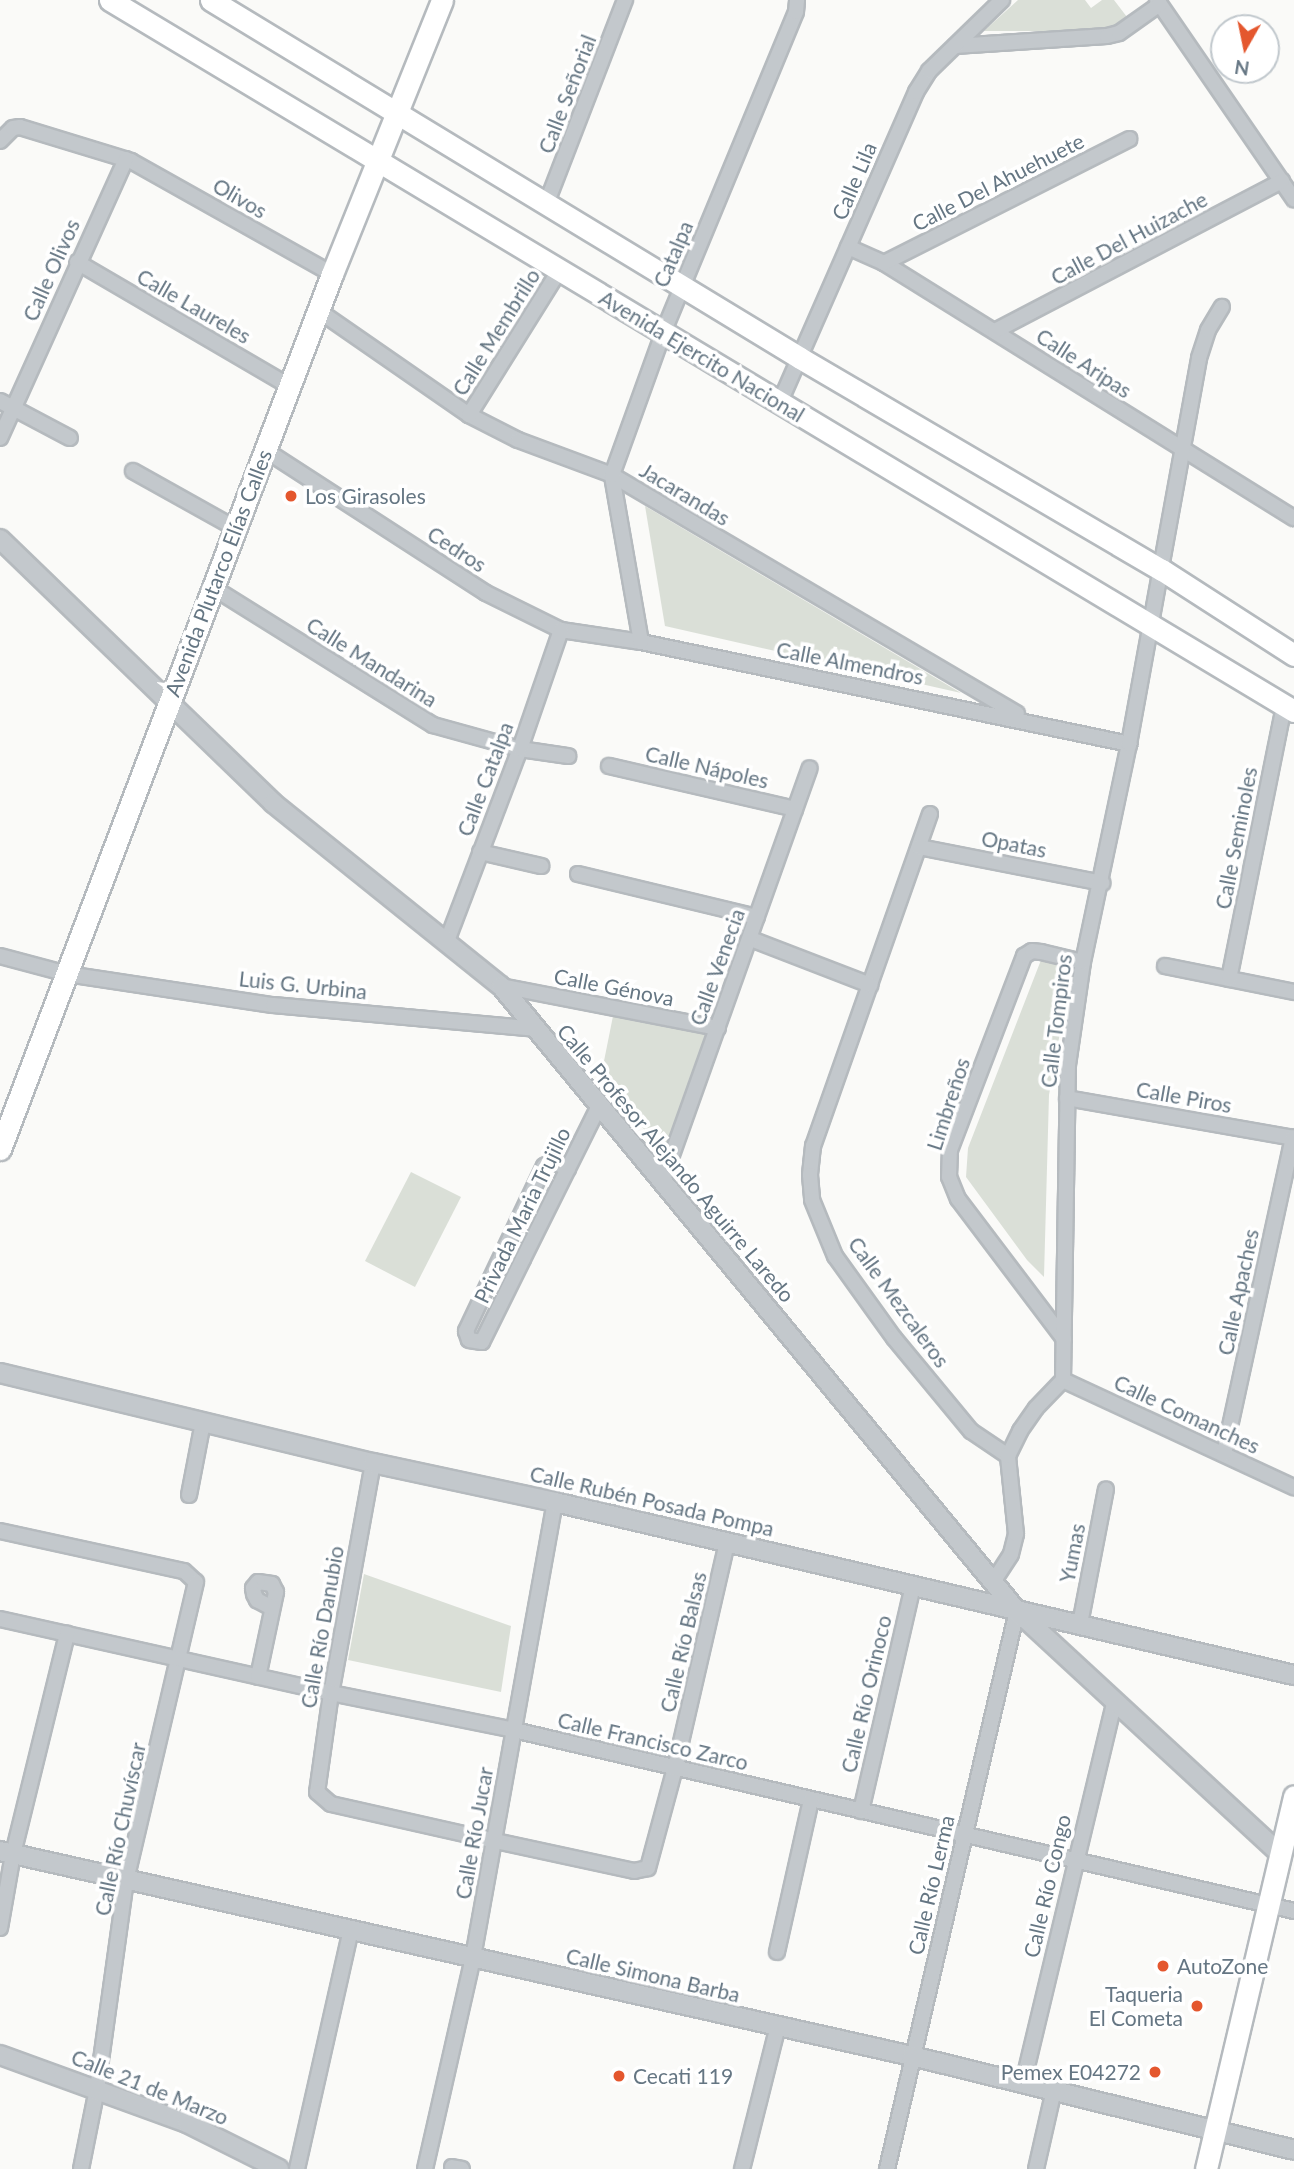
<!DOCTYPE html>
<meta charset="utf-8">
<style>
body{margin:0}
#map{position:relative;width:1294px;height:2169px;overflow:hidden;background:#fafaf8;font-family:Lato,sans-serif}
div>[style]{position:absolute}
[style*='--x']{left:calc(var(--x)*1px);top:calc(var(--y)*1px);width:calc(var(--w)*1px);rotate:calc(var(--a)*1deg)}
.green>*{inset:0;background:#dadfd7}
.roads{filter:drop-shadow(2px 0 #b5babe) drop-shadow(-2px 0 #b5babe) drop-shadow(0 2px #b5babe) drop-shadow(0 -2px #b5babe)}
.minor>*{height:14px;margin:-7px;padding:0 7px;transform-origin:7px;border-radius:7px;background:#c3c8cc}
.tertiary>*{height:18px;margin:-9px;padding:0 9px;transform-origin:9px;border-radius:9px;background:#c3c8cc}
.primary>*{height:21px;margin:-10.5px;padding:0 10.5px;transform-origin:10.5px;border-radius:10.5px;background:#fff}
.dots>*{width:19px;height:19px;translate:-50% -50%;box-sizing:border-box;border:4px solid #fff;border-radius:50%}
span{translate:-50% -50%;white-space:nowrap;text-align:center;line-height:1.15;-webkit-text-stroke:7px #fff;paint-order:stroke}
.street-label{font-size:21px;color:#657683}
.poi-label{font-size:21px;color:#657683}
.left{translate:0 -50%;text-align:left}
.right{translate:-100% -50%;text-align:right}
.north{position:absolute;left:1210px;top:14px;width:70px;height:70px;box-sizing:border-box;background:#fff;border:2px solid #c1c8cd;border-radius:50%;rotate:189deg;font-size:19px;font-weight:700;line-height:28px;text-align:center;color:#657683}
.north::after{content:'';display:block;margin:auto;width:24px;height:32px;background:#e4572e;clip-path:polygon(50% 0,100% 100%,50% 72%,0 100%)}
</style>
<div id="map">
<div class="green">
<i style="clip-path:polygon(1018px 0,1085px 0,1091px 8px,1102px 0,1114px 0,1127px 17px,1106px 31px,984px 31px)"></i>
<i style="clip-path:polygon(645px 506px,961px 693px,665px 626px)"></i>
<i style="clip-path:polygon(1041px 960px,1071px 970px,1049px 1095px,1044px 1277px,1027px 1260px,966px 1177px,968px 1148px)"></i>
<i style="clip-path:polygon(613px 1016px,709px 1034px,664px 1157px,602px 1071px)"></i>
<i style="clip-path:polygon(411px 1172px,461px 1197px,415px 1287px,365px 1261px)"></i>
<i style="clip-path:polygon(364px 1574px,511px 1626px,501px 1692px,348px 1660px)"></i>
</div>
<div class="roads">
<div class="minor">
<i style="--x:1157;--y:0;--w:242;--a:55.5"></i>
<i style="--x:955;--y:46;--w:152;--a:-3.8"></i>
<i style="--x:1107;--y:36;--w:12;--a:-14"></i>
<i style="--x:1119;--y:33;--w:50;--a:-35.3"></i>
<i style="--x:0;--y:141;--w:18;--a:-45"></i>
<i style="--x:13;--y:128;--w:7;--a:-8"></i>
<i style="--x:20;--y:127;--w:116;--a:17"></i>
<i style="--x:131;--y:161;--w:231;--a:29.3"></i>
<i style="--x:547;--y:202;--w:217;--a:-68.9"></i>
<i style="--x:848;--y:247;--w:39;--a:24"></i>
<i style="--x:884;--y:263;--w:483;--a:31.9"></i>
<i style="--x:77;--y:262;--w:246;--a:30.3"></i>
<i style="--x:884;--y:263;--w:275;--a:-26.8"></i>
<i style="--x:319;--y:311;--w:183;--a:34.7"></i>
<i style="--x:469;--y:415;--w:55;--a:27"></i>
<i style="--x:518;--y:440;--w:100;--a:20.4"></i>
<i style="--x:612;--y:475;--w:470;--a:30.5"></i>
<i style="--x:995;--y:331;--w:324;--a:-27.6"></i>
<i style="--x:0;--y:401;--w:79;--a:27.9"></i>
<i style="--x:780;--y:402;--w:339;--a:-66.3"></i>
<i style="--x:916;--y:92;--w:25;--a:-58"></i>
<i style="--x:929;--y:71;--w:102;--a:-44.2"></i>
<i style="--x:469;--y:415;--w:170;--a:-58"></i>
<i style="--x:0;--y:438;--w:306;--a:-65.7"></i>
<i style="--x:265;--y:450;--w:263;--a:32.9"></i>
<i style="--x:486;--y:593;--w:84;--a:26.3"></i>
<i style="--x:561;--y:630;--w:81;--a:8.5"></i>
<i style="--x:641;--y:642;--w:499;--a:11.8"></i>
<i style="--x:133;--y:471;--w:117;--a:29.2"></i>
<i style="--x:212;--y:587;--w:261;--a:32"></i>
<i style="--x:433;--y:725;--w:90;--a:15.4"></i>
<i style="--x:520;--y:749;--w:49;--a:8.3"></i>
<i style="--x:641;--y:642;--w:169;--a:-99.9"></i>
<i style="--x:612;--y:475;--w:151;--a:-70.2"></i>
<i style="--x:663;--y:333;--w:347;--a:-67.5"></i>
<i style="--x:796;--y:12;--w:12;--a:-85"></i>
<i style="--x:609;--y:766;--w:191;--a:13"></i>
<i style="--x:930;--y:814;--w:352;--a:109.4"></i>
<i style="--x:813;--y:1146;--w:29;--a:96"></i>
<i style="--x:810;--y:1175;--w:25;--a:85"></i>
<i style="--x:812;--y:1200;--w:61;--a:67.7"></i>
<i style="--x:835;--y:1256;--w:101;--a:54.3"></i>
<i style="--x:894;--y:1338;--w:121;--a:50.4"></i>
<i style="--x:971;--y:1431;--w:45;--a:34"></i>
<i style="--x:919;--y:847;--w:187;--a:11.1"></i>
<i style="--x:480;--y:852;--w:63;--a:12.9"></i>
<i style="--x:578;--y:874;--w:184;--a:13.5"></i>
<i style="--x:751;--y:939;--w:128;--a:21.1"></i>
<i style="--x:447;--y:941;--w:205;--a:-69.2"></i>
<i style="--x:520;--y:749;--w:126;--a:-71"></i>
<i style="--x:0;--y:956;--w:69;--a:15"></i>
<i style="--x:67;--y:974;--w:208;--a:8.6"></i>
<i style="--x:273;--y:1005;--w:263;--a:5.2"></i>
<i style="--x:1165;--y:966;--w:132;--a:11.4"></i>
<i style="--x:1229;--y:979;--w:279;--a:-78.6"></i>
<i style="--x:501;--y:986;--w:221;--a:11"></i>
<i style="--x:1067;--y:1098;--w:230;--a:10"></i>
<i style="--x:568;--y:1169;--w:17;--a:-152"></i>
<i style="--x:553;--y:1161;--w:10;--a:151"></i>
<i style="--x:544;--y:1166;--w:183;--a:115.3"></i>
<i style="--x:466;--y:1331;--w:9;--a:72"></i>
<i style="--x:469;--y:1340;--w:13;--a:9"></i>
<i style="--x:482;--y:1342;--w:93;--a:-63.7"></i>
<i style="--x:523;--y:1259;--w:171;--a:-63.6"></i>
<i style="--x:663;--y:1180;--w:437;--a:-70.4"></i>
<i style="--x:1064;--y:1339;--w:176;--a:-127.1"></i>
<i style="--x:958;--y:1199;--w:24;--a:-112"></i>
<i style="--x:949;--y:1177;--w:27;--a:-88"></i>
<i style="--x:950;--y:1150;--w:208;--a:-69.1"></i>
<i style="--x:1024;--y:956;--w:9;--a:-32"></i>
<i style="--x:1032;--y:951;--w:9;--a:6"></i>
<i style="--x:1041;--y:952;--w:43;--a:13.4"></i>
<i style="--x:1063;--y:1380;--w:255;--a:24.9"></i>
<i style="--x:1224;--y:1454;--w:324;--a:-77.7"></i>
<i style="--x:373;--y:1463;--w:234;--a:100.3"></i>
<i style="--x:331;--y:1693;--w:100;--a:98"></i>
<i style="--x:317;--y:1792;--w:18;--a:41"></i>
<i style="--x:331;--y:1804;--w:150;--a:12.7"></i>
<i style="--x:477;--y:1837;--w:161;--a:12.2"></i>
<i style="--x:634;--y:1871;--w:14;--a:-12"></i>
<i style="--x:648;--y:1868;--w:104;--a:-74.9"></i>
<i style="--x:675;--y:1768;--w:232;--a:-77"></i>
<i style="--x:189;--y:1495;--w:74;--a:-79.1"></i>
<i style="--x:0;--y:1531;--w:188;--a:12.3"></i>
<i style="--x:184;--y:1571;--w:16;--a:43"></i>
<i style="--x:196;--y:1582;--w:306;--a:103.2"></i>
<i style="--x:126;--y:1880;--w:211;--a:97.9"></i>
<i style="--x:97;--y:2089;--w:82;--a:101.3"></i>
<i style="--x:993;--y:1582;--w:33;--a:-57"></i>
<i style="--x:1011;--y:1554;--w:21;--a:-76"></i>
<i style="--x:1016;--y:1534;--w:78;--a:-95.9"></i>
<i style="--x:1008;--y:1456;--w:28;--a:-64"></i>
<i style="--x:1020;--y:1431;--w:28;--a:-55"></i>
<i style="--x:1036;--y:1408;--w:39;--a:-46"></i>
<i style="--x:1063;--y:1380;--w:315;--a:-89.1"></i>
<i style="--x:1068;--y:1065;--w:104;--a:-81.7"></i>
<i style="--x:1083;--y:962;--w:223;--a:-78.1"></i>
<i style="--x:1129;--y:744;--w:392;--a:-79.7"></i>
<i style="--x:1199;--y:358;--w:29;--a:-72"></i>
<i style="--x:1208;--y:330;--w:27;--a:-59"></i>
<i style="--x:0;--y:1619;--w:339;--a:12.6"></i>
<i style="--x:331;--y:1693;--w:187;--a:11.4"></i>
<i style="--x:514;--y:1730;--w:801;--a:13.06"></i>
<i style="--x:1080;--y:1624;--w:137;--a:-79.1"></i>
<i style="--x:258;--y:1677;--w:87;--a:-78"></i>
<i style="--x:276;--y:1592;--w:9;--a:-117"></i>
<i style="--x:272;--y:1584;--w:14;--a:-172"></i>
<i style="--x:258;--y:1582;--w:8;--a:130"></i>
<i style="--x:253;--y:1588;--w:6;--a:81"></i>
<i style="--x:254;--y:1594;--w:7;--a:63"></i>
<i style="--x:257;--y:1600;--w:17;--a:28"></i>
<i style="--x:861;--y:1811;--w:232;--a:-77"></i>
<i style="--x:0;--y:1928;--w:75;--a:-80"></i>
<i style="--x:13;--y:1854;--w:227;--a:-76.2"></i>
<i style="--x:777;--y:1952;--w:156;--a:-77.4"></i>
<i style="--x:1023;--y:2083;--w:394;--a:-76.5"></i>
<i style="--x:452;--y:2167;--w:10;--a:11"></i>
<i style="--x:297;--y:2169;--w:245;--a:-77.3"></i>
<i style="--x:425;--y:2169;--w:217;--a:-77.2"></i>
<i style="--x:473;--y:1957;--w:462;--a:-79.8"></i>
<i style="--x:742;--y:2169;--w:147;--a:-75.9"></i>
<i style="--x:887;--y:2169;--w:573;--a:-76.89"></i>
<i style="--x:1036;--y:2169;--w:81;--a:-77.2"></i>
</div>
<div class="tertiary">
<i style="--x:0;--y:539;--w:380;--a:44"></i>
<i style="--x:273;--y:803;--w:292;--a:38.8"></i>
<i style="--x:501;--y:986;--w:810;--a:50.46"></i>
<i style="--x:1017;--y:1611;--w:358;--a:42.7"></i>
<i style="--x:0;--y:1373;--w:384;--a:13.6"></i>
<i style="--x:373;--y:1463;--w:186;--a:12.1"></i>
<i style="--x:555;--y:1502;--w:759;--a:13.18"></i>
<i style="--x:0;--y:1851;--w:935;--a:12.67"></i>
<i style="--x:912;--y:2056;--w:393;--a:13.8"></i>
<i style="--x:0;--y:2055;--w:199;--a:20"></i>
<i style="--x:187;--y:2123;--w:103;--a:26.6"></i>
</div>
<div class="primary">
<i style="--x:110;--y:0;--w:1381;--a:30.99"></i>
<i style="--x:211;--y:0;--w:689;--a:31.29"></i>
<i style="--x:800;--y:358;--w:420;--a:30.4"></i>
<i style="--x:1162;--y:570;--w:157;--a:32.8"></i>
<i style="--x:0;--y:1149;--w:936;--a:-69.22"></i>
<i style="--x:332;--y:274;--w:295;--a:-68.1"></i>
<i style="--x:1206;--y:2169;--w:383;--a:-76.7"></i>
</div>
</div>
<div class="dots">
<i style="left:291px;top:496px;background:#e4572e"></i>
<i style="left:1163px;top:1966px;background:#e4572e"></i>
<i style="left:1197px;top:2006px;background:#e4572e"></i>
<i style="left:1155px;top:2072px;background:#e4572e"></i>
<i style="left:619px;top:2076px;background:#e4572e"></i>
</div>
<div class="street-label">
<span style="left:567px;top:94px;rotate:-69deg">Calle Señorial</span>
<span style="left:854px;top:181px;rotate:-67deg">Calle Lila</span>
<span style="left:998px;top:182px;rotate:-27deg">Calle Del Ahuehuete</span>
<span style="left:240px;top:198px;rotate:30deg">Olivos</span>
<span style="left:1129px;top:238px;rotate:-28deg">Calle Del Huizache</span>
<span style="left:673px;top:254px;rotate:-67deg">Catalpa</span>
<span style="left:51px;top:270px;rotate:-66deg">Calle Olivos</span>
<span style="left:194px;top:306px;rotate:30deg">Calle Laureles</span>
<span style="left:496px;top:332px;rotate:-58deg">Calle Membrillo</span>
<span style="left:702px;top:356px;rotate:31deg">Avenida Ejercito Nacional</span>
<span style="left:1084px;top:363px;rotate:33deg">Calle Aripas</span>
<span style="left:685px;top:494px;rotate:31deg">Jacarandas</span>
<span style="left:457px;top:549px;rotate:33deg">Cedros</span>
<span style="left:218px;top:573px;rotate:-69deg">Avenida Plutarco Elías Calles</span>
<span style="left:372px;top:662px;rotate:32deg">Calle Mandarina</span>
<span style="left:850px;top:663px;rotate:11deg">Calle Almendros</span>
<span style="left:707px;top:767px;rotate:13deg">Calle Nápoles</span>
<span style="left:485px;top:779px;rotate:-69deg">Calle Catalpa</span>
<span style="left:1236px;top:838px;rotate:-79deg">Calle Seminoles</span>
<span style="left:1014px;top:844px;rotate:11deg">Opatas</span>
<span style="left:717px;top:967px;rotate:-70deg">Calle Venecia</span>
<span style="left:303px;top:985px;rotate:6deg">Luis G. Urbina</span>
<span style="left:614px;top:987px;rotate:11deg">Calle Génova</span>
<span style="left:1056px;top:1021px;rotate:-83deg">Calle Tompiros</span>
<span style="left:1184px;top:1097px;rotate:10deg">Calle Piros</span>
<span style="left:948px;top:1104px;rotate:-72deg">Limbreños</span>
<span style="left:676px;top:1163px;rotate:50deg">Calle Profesor Alejando Aguirre Laredo</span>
<span style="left:522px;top:1215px;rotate:-64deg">Privada Maria Trujillo</span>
<span style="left:1238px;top:1292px;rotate:-78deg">Calle Apaches</span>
<span style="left:899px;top:1302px;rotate:54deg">Calle Mezcaleros</span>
<span style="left:1187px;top:1414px;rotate:25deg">Calle Comanches</span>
<span style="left:652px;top:1501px;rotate:13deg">Calle Rubén Posada Pompa</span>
<span style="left:1072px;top:1553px;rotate:-79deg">Yumas</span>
<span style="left:322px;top:1627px;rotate:-80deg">Calle Río Danubio</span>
<span style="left:683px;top:1642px;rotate:-77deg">Calle Río Balsas</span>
<span style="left:866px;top:1694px;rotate:-77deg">Calle Río Orinoco</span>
<span style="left:653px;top:1741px;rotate:13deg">Calle Francisco Zarco</span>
<span style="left:120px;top:1829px;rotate:-78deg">Calle Río Chuvíscar</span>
<span style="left:474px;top:1833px;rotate:-80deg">Calle Río Jucar</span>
<span style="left:931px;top:1885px;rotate:-77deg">Calle Río Lerma</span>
<span style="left:1047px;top:1886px;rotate:-77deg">Calle Río Congo</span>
<span style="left:653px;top:1975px;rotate:13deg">Calle Simona Barba</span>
<span style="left:150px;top:2087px;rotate:22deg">Calle 21 de Marzo</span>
</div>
<div class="poi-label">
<span class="left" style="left:305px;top:496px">Los Girasoles</span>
<span class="left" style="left:1177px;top:1966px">AutoZone</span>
<span class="right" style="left:1183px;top:2006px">Taqueria<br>El Cometa</span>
<span class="right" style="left:1141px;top:2072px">Pemex E04272</span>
<span class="left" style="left:633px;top:2076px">Cecati 119</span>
</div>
<div class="north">N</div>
</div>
